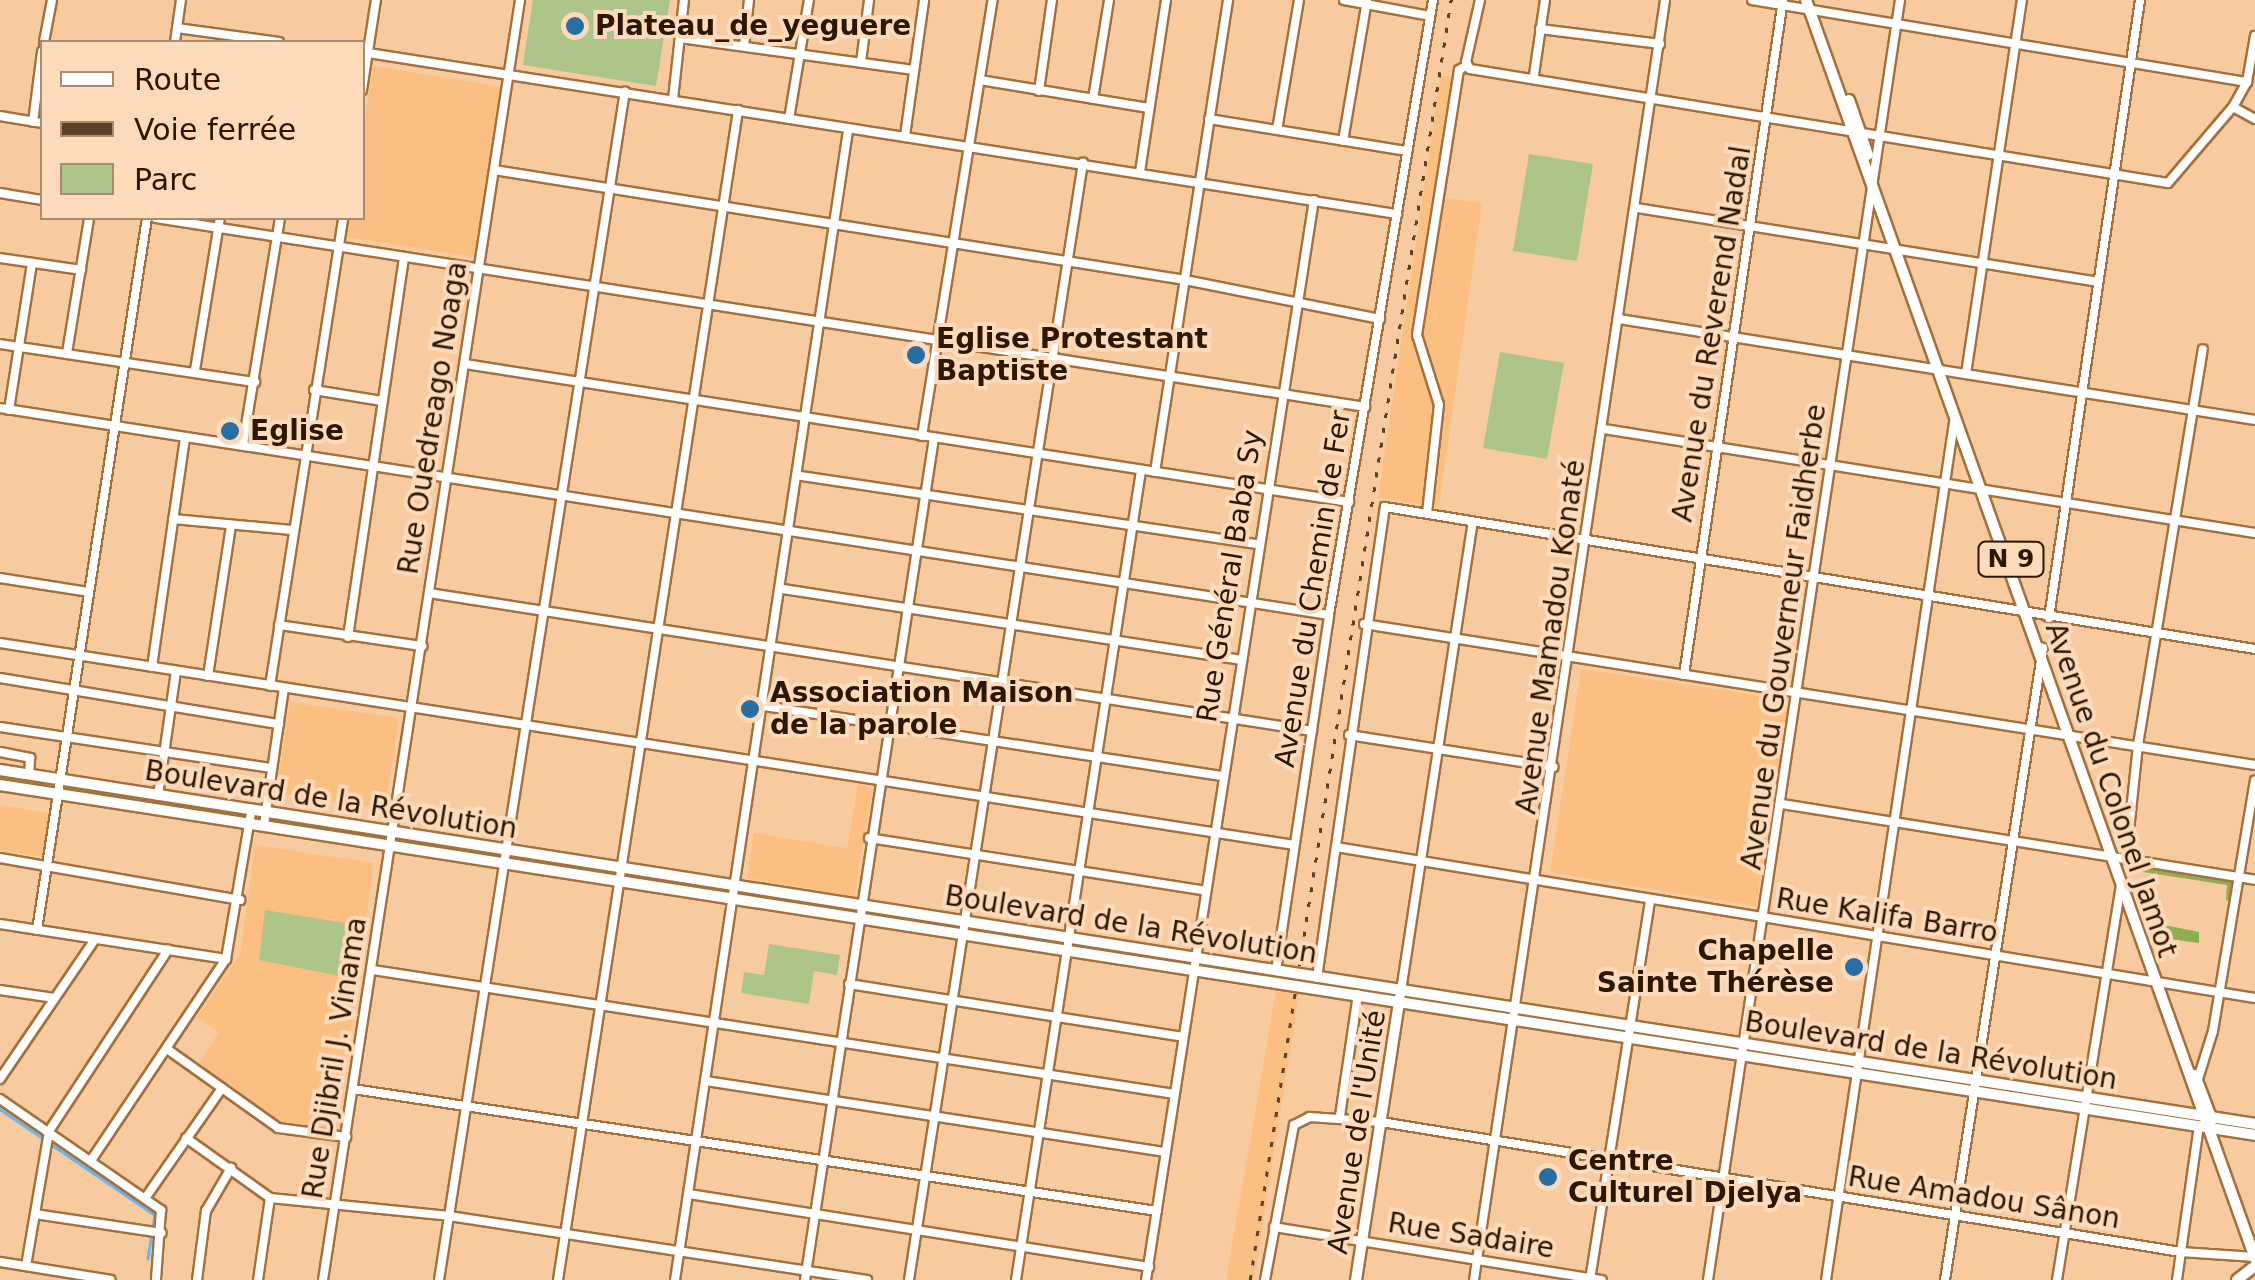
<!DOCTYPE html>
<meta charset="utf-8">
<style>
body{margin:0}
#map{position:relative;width:2255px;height:1280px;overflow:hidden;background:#f7caa0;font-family:"DejaVu Sans",sans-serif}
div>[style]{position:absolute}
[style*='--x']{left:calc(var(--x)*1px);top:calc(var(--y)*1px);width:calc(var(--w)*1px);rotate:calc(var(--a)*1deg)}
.built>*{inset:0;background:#fcbf82}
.green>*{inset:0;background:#aec589}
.forest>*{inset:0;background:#8eae52}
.stream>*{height:2.5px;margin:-1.25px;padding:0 1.25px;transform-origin:1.25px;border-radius:1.25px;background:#66b7f9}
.roads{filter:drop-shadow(2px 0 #a4713c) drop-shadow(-2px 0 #a4713c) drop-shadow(0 2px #a4713c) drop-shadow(0 -2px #a4713c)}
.minor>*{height:8px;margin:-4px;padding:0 4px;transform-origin:4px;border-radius:4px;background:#fff}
.major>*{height:10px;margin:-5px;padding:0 5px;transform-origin:5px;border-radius:5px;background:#fff}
.rail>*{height:2.5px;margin-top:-1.25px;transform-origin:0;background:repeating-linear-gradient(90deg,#5b4127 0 5px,transparent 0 15px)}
.dots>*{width:28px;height:28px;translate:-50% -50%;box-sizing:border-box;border:5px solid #fcdaba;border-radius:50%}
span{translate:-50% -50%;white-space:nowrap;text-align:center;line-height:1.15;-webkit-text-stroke:8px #fcdaba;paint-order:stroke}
.shield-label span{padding:2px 8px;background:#fcdaba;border:2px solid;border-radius:8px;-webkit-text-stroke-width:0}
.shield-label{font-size:25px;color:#2b1702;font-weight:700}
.poi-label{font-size:28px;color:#2b1702;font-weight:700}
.left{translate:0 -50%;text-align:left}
.right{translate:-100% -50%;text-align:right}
.street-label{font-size:28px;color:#2b1702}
.legend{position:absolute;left:40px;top:40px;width:325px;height:180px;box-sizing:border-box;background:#fcdaba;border:2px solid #a88c70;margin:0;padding:12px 18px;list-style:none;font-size:30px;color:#2b1702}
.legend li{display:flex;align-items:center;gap:20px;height:50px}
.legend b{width:50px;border:2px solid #a88c70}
</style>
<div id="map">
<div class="built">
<i style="clip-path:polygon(373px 66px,502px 87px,475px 257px,346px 237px,349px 218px,362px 218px,363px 133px)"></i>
<i style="clip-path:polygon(1441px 75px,1461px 78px,1443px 198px,1482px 203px,1439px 507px,1378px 498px)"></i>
<i style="clip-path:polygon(1581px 669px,1789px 700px,1756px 906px,1550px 872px)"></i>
<i style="clip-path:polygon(290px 702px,399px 718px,385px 809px,276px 793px)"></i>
<i style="clip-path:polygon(858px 785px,873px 788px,854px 896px,747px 878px,754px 833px,847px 848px)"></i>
<i style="clip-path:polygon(0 805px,52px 814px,44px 857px,0 850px)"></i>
<i style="clip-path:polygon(255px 845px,374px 863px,337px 1131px,269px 1118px,199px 1063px,219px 1032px,197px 1017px,240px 955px)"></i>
<i style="clip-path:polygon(1276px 991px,1299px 994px,1254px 1280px,1226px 1280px)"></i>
</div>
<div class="green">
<i style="clip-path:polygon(533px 0,670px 0,656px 86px,523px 65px)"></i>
<i style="clip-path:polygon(1529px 154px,1593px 164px,1577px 261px,1513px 251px)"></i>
<i style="clip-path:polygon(1500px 352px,1564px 363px,1547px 459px,1483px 448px)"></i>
<i style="clip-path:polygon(265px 910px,351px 924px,340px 976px,259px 960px)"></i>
<i style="clip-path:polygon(769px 944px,840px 955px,837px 975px,814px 971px,809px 1004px,741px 993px,744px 972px,764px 975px)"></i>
</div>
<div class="forest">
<i style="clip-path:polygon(2139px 862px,2238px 879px,2233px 902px,2226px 900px,2227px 885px,2137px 871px)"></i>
<i style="clip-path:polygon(2149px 922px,2199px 932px,2199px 943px,2153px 937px)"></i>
</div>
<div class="stream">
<i style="--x:0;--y:1109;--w:53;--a:34.3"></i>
<i style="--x:51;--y:1144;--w:126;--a:34.3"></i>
<i style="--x:155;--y:1215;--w:44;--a:99.2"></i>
</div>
<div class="roads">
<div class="minor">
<i style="--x:1344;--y:0;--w:87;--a:10.5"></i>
<i style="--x:1480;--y:0;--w:64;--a:102.7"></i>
<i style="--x:1466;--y:62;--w:8;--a:60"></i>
<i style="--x:1470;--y:69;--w:707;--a:9.28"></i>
<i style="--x:2168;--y:183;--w:100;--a:-49.5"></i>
<i style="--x:2233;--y:107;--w:29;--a:-61"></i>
<i style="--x:2247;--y:82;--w:47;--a:-80.1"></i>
<i style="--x:1752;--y:0;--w:502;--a:9.41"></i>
<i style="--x:177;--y:28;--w:103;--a:7.8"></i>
<i style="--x:1540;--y:29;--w:121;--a:7.1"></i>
<i style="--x:680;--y:38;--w:236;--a:7.8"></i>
<i style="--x:44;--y:42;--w:43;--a:-79.2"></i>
<i style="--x:175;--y:42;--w:42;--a:-81.9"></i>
<i style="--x:744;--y:46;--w:46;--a:-83.8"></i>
<i style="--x:362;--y:52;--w:1048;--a:8.9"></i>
<i style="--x:861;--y:62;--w:63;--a:-82.6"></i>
<i style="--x:1534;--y:75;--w:76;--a:-81.7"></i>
<i style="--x:980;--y:80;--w:171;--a:9.4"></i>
<i style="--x:362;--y:90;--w:91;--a:-81.2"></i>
<i style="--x:1039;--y:91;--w:92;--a:-81.9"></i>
<i style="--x:673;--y:99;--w:100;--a:-83.7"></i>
<i style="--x:1093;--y:99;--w:100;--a:-80.8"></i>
<i style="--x:2233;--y:107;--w:25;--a:29"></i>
<i style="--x:0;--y:116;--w:43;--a:9.5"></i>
<i style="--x:789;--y:119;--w:121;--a:-80.5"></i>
<i style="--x:1209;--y:119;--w:201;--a:9.2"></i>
<i style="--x:33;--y:122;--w:71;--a:-82.7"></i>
<i style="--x:1277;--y:130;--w:132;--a:-80.4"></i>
<i style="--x:905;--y:136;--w:137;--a:-82"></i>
<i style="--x:1343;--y:141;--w:143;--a:-80.3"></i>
<i style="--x:494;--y:170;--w:700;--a:9.04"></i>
<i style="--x:1185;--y:280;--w:199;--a:11.3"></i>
<i style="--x:1140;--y:172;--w:174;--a:-81.4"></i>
<i style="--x:0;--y:193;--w:43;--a:9.5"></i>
<i style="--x:1637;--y:208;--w:467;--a:9.1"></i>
<i style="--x:156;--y:218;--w:1224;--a:8.88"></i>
<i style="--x:0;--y:258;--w:82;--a:8.4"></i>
<i style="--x:1619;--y:319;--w:644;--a:9.02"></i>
<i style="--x:0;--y:344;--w:258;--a:8.5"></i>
<i style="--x:67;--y:353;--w:137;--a:-80.7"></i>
<i style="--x:465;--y:364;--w:895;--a:8.87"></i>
<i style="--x:195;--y:370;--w:154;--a:-80.7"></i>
<i style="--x:1966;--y:374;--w:378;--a:-81.5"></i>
<i style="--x:314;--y:390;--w:69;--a:9.2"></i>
<i style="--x:0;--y:408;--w:1345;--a:8.85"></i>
<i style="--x:9;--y:410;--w:149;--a:-81.1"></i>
<i style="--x:1604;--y:429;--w:659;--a:9.08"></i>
<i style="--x:922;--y:436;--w:442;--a:-80.8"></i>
<i style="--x:243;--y:444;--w:229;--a:-80.7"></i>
<i style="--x:1155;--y:472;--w:478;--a:-81.2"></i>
<i style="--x:801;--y:476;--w:462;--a:8.5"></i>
<i style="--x:1427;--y:513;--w:109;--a:-83.7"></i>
<i style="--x:1439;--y:405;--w:73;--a:-107.4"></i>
<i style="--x:1417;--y:335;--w:268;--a:-81"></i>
<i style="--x:1459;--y:70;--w:8;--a:-30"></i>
<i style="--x:173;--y:519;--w:119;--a:5.3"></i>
<i style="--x:0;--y:578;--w:89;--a:9"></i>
<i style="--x:783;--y:589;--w:461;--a:8.8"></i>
<i style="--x:429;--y:593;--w:894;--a:8.88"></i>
<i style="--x:2049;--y:618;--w:625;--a:-81.62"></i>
<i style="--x:1364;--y:624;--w:902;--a:8.99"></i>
<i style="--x:279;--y:625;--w:145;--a:8.4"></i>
<i style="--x:348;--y:637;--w:384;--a:-81.6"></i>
<i style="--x:0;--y:643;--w:1310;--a:8.87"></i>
<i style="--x:152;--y:667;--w:232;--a:-81.8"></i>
<i style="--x:1684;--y:675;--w:682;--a:-81.66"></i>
<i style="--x:208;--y:676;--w:153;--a:-81.3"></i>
<i style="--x:0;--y:678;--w:283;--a:9.4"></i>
<i style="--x:270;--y:686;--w:474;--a:-81.1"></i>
<i style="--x:764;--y:706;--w:463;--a:8.7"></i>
<i style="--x:0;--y:727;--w:275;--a:8.6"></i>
<i style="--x:1349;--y:735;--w:207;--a:8.9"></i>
<i style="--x:0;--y:752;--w:31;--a:11"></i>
<i style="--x:30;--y:758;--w:17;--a:93"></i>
<i style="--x:158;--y:796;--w:126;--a:-81.8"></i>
<i style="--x:1782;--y:804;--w:479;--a:9.1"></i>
<i style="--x:264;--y:825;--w:138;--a:-81.7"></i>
<i style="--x:869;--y:838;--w:341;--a:8.9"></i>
<i style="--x:1336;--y:847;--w:931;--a:9.33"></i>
<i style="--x:0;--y:858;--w:244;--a:9.9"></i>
<i style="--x:2126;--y:859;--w:115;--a:-84"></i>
<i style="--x:2138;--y:745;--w:401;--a:-80.7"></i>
<i style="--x:0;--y:924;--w:229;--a:8.8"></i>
<i style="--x:37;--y:930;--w:720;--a:-81.22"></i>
<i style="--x:373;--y:970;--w:811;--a:8.8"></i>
<i style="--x:1276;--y:971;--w:360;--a:-81.5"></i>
<i style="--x:1329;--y:615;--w:624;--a:-80.4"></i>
<i style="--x:1317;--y:978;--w:476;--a:-81.8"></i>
<i style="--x:1385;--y:507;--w:882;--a:9.27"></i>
<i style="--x:849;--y:984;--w:338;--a:9"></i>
<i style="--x:0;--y:990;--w:55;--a:8.4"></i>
<i style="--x:1401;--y:991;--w:474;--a:-81.3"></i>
<i style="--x:167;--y:1049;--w:136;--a:35.4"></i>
<i style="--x:278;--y:1128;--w:69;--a:7.5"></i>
<i style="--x:0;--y:1079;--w:169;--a:-55.8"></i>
<i style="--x:2198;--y:1079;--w:50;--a:-72.6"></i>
<i style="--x:2213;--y:1031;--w:254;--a:-80.5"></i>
<i style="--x:706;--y:1081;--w:465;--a:8.8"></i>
<i style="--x:353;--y:1089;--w:813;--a:8.63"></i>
<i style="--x:0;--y:1099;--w:196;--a:34.6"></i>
<i style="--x:161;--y:1210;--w:70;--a:94.1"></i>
<i style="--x:1340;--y:1116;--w:123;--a:-81.6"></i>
<i style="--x:186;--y:1138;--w:103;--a:35.5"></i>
<i style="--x:270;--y:1198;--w:180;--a:5.7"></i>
<i style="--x:449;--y:1216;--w:423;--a:8.7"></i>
<i style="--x:92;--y:1159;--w:241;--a:-56.2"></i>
<i style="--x:226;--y:959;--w:149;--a:-80.3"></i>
<i style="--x:689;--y:1194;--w:466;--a:9"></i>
<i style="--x:146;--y:1197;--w:133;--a:-55.1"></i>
<i style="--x:35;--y:1214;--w:128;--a:8.5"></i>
<i style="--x:1274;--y:1227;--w:332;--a:9.2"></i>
<i style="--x:0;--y:1262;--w:112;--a:9.2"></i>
<i style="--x:26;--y:1266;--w:137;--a:-80.3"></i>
<i style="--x:49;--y:1131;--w:217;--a:-56.7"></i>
<i style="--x:197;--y:1280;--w:70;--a:-82.6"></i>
<i style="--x:206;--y:1211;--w:50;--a:-59.8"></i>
<i style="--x:258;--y:1280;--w:83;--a:-81.7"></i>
<i style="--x:323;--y:1280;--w:1295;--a:-81.25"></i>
<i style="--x:439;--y:1280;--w:1203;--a:-81.11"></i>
<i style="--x:558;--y:1280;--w:1184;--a:-81.25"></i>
<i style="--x:675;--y:1280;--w:1163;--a:-81.44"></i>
<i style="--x:805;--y:1280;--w:852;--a:-81.29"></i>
<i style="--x:909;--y:1280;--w:1131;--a:-81.15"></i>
<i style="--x:1016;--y:1280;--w:819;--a:-81.22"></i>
<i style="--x:1146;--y:1280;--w:1093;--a:-81.16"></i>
<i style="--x:1265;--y:1280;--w:158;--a:-79.4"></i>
<i style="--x:1294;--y:1125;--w:18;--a:-27"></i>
<i style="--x:1310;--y:1117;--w:71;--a:4"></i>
<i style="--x:1381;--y:1122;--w:810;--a:9.23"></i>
<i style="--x:2181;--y:1252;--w:74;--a:3.9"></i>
<i style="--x:1474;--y:1280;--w:1294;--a:-81.51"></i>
<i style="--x:1590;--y:1280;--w:384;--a:-81"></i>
<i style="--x:1708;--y:1280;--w:1294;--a:-81.47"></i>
<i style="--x:1826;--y:1280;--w:867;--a:-81.51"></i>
<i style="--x:1945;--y:1280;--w:640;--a:-81.19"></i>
<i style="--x:2057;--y:1280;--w:400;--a:-80.8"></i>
<i style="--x:2177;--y:1280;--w:156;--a:-81.9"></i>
</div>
<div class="major">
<i style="--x:1806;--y:0;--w:1336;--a:70.36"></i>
<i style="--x:1849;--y:100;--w:58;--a:70.9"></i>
<i style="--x:0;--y:770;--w:2283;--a:8.92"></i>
<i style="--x:0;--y:785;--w:2282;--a:8.82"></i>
<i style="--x:2195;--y:1075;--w:48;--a:69.3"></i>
<i style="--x:1356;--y:1280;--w:286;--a:-81.2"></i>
<i style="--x:2237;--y:1280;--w:23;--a:-38"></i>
</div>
</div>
<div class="rail">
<i style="--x:1299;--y:966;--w:978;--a:-81.06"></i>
<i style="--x:1250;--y:1280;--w:290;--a:-81.1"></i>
</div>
<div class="dots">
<i style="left:575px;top:26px;background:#286ea2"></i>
<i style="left:916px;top:355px;background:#286ea2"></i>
<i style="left:230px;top:431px;background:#286ea2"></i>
<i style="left:750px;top:709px;background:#286ea2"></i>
<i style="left:1854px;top:967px;background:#286ea2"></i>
<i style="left:1548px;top:1177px;background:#286ea2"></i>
</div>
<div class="shield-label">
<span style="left:2011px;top:559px">N 9</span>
</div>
<div class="poi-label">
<span class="left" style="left:595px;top:26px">Plateau_de_yeguere</span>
<span class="left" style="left:936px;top:355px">Eglise Protestant<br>Baptiste</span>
<span class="left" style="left:250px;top:431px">Eglise</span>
<span class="left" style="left:770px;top:709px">Association Maison<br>de la parole</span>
<span class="right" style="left:1834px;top:967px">Chapelle<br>Sainte Thérèse</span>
<span class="left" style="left:1568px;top:1177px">Centre<br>Culturel Djelya</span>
</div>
<div class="street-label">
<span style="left:1712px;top:334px;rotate:-81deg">Avenue du Reverend Nadal</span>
<span style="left:433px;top:418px;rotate:-81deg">Rue Ouedreago Noaga</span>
<span style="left:1230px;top:576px;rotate:-81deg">Rue Général Baba Sy</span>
<span style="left:1313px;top:589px;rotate:-81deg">Avenue du Chemin de Fer</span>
<span style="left:1551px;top:637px;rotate:-82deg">Avenue Mamadou Konaté</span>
<span style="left:1784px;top:637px;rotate:-82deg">Avenue du Gouverneur Faidherbe</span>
<span style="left:2111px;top:790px;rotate:71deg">Avenue du Colonel Jamot</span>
<span style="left:331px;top:800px;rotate:9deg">Boulevard de la Révolution</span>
<span style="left:1887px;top:916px;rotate:9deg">Rue Kalifa Barro</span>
<span style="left:1131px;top:925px;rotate:9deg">Boulevard de la Révolution</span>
<span style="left:1931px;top:1051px;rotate:9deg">Boulevard de la Révolution</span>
<span style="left:335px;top:1058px;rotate:-81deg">Rue Djibril J. Vinama</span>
<span style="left:1357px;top:1132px;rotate:-81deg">Avenue de l'Unité</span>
<span style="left:1984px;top:1198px;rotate:9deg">Rue Amadou Sânon</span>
<span style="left:1471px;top:1236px;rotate:9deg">Rue Sadaire</span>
</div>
<ul class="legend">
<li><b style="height:12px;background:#fff"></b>Route</li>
<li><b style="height:12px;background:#5b4127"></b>Voie ferrée</li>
<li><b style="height:28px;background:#aec589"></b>Parc</li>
</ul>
</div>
